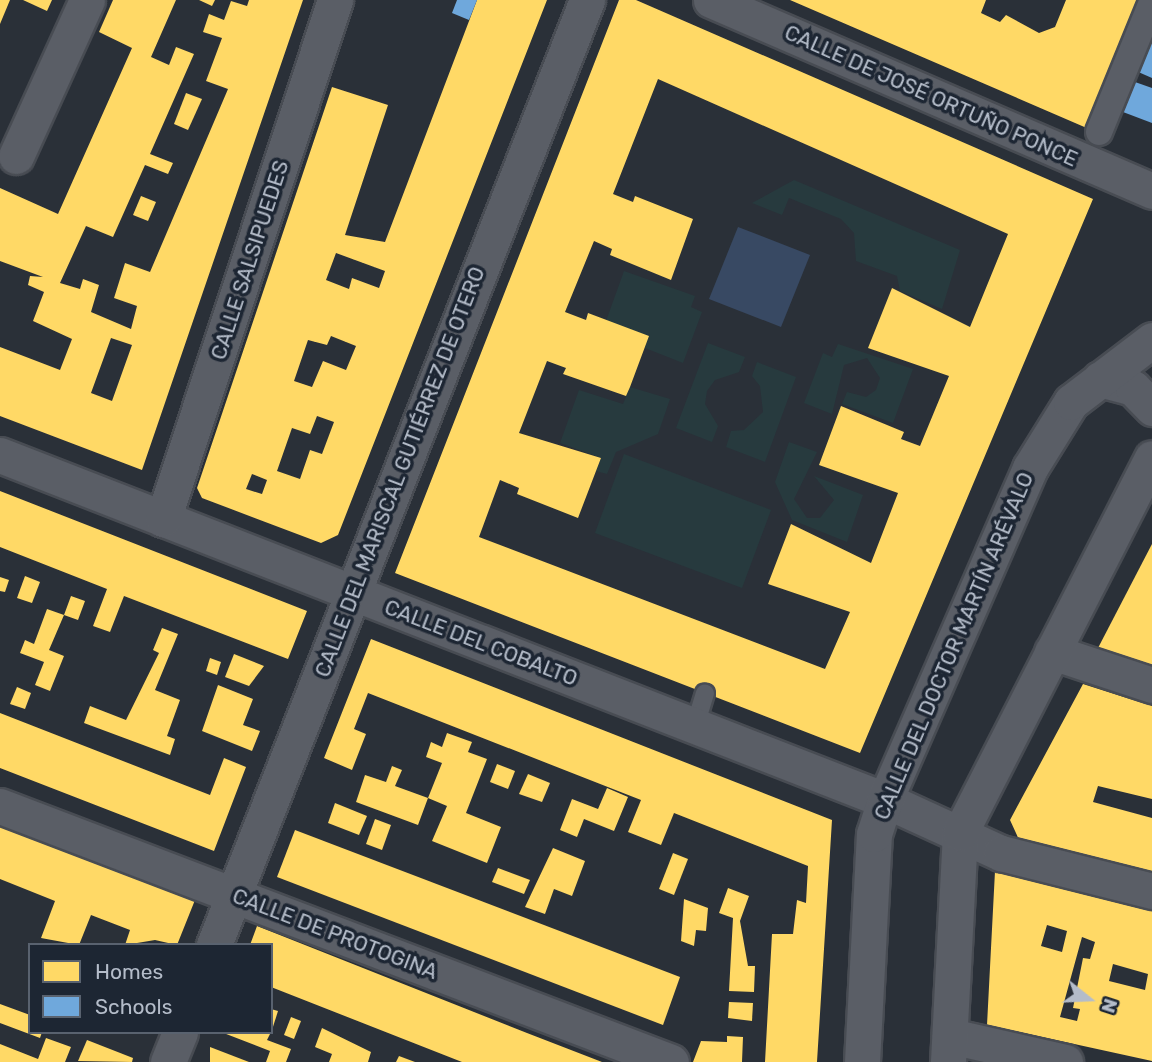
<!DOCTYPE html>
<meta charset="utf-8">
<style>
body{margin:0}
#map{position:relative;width:1152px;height:1062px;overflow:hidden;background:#2a3038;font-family:Rubik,sans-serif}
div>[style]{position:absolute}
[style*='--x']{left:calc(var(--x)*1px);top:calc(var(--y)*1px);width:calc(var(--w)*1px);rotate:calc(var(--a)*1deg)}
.green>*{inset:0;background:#273a3e}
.water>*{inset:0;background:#384963}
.homes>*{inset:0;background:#ffd966}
.schools>*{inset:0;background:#6fa8dc}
.roads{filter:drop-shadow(2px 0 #484c53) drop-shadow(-2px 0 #484c53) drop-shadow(0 2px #484c53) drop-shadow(0 -2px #484c53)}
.service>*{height:18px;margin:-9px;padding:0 9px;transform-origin:9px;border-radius:9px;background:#5a5e66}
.pedestrian>*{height:26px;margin:-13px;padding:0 13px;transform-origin:13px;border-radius:13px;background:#5a5e66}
.minor>*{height:35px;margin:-17.5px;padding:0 17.5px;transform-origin:17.5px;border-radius:17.5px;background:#5a5e66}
span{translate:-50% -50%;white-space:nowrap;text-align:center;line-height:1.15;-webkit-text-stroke:7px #1d2633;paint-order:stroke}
.street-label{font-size:21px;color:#b4bcc9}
.legend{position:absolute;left:28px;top:943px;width:245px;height:91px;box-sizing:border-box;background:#1d2633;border:2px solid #59626f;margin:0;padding:9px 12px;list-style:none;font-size:21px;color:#b4bcc9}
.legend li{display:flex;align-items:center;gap:14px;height:35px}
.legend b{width:35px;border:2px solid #59626f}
.north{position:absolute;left:1054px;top:964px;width:70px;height:70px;-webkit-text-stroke:5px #1d2633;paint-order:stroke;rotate:108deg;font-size:19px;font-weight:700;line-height:28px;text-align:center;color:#b4bcc9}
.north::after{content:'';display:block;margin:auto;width:24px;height:32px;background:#b4bcc9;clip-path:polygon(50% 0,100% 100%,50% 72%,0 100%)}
</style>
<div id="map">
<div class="green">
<i style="clip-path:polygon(794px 180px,960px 250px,942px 309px,900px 291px,897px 276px,856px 261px,854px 233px,841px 219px,789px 198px,782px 215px,752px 203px)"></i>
<i style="clip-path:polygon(624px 271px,695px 296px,691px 307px,702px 312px,683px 363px,645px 348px,648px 337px,606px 321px)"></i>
<i style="clip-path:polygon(708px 343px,745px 357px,739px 372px,715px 380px,707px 391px,705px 404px,718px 426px,712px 442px,676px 428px)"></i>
<i style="clip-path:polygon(838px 344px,913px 369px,893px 423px,842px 404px,847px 392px,866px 397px,876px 390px,880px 378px,867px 358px,844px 365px,832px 414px,804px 403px,823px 353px,832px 357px)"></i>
<i style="clip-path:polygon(757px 362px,796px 377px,765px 462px,726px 447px,731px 431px,744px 430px,763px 412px,760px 386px,752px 376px)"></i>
<i style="clip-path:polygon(630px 387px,670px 399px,658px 434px,616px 452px,607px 474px,596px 471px,601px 458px,560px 443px,579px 390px,623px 404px)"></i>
<i style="clip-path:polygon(789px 442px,817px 452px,794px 499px,807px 518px,820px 518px,834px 500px,814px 476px,863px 495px,847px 542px,792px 520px,775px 482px)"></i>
<i style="clip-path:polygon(624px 454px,771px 510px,742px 588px,595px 533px)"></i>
</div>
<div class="water">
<i style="clip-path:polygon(738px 227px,810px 255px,781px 327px,709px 299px)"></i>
</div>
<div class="homes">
<i style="clip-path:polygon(0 0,10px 0,0 24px)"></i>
<i style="clip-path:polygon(23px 0,52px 0,47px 11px)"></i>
<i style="clip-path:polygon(evenodd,113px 0,176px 0,151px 57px,169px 65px,176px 47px,194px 54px,150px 154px,173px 163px,168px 174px,145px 165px,113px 237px,86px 226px,60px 283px,80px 289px,83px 279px,99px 285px,91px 312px,131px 329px,137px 306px,114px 298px,125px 263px,150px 272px,228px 89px,206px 81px,222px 38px,203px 32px,209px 14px,224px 20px,231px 1px,247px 6px,249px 0,303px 0,142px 470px,0 416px,0 347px,60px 370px,72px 339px,33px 321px,44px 292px,28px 285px,30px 276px,43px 277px,0 261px,0 188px,58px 214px,132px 48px,99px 32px,113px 0,111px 338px,132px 345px,112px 401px,91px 393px,111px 338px)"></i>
<i style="clip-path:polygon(199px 0,215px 0,212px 6px)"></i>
<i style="clip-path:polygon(evenodd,477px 0,547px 0,338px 535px,321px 543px,202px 498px,197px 488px,332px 87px,388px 105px,345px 235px,385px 242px,477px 0,336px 253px,385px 271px,379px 288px,352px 278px,349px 289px,326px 280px,336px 253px,477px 0,331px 336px,356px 346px,346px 370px,323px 361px,312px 387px,294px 381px,308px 340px,327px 345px,331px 336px,477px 0,317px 416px,334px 422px,322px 454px,310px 450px,300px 479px,277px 471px,292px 428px,310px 434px,317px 416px,477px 0,252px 474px,267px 480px,262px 494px,246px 489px,252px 474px)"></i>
<i style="clip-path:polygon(evenodd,619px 0,636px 0,1093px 199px,860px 753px,395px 573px,619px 0,658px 79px,1008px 234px,970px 327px,892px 288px,868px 348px,949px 376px,920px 446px,901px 439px,904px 432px,841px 406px,819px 465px,898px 493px,871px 563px,791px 524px,768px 584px,850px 612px,825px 669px,479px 537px,500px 480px,519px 488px,517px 494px,578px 518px,596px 471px,601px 458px,519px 433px,547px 361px,566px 368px,563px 374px,626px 396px,630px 387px,649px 336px,588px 313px,586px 320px,565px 312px,594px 241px,612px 249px,610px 255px,671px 280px,693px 219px,635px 196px,633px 202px,613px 194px,658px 79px)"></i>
<i style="clip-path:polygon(790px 0,986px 0,981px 13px,1000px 22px,1006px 15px,1039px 33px,1055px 27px,1066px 0,1140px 0,1089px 129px)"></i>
<i style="clip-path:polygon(186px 93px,202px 99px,188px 130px,174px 124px)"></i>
<i style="clip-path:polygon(141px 196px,156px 202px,148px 221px,133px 215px)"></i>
<i style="clip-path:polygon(0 491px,307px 611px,288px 659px,124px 596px,110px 632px,93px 626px,107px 589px,0 547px)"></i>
<i style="clip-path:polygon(1152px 544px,1152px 666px,1098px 648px)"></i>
<i style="clip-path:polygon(25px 576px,40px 582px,32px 603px,17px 598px)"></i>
<i style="clip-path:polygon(0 577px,9px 580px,5px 592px,0 591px)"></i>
<i style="clip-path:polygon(71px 596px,85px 601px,78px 620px,64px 615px,49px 650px,64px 656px,50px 691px,35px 685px,44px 662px,20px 653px,25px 640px,34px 644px,47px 609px,64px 615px)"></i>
<i style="clip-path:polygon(162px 628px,178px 634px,155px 690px,180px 700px,167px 736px,175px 739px,170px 755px,84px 723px,90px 706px,126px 720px,159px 653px,153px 650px)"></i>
<i style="clip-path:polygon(371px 639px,832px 820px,817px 1062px,765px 1062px,772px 934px,793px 934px,797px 900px,806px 903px,808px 866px,674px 813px,661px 845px,628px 832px,641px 800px,368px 693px,354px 729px,366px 734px,352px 770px,324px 758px)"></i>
<i style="clip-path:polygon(234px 654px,264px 666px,249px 686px,225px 677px)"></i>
<i style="clip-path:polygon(210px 658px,221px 662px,217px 675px,206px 671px)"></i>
<i style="clip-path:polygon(1083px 684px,1152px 706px,1152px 799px,1098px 786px,1093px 802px,1152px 818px,1152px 873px,1020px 842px,1010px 820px)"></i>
<i style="clip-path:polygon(218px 685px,253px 699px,243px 725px,260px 731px,252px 751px,202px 731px)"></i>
<i style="clip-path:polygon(17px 687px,31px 693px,25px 709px,10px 704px)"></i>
<i style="clip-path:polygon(0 713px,210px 795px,224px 758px,246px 767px,214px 851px,0 768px)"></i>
<i style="clip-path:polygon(447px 733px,472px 742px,468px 752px,487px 759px,466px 813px,501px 827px,487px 863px,432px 841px,447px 806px,428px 798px,442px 763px,426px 757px,431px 742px,442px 747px)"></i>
<i style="clip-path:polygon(497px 764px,515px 771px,508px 789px,490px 782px)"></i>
<i style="clip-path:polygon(392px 766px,402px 770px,395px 786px,428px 798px,418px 825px,356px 802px,365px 775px,386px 782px)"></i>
<i style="clip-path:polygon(528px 774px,550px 783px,542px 802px,519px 794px)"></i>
<i style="clip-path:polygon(607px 788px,628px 797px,614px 831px,584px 819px,577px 837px,560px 830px,572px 799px,598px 809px)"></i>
<i style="clip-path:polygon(335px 803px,367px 816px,359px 835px,328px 823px)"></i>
<i style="clip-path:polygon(375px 819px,391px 825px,382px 850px,366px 844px)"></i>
<i style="clip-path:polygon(0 824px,195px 900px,177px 945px,155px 940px,125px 945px,130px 930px,91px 915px,79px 945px,41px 938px,55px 901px,0 879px)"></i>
<i style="clip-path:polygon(295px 830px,680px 977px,663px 1025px,277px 877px)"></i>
<i style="clip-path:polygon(553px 848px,585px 861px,572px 896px,554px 889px,545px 914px,525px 907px)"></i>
<i style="clip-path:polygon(673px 853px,688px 859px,674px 895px,659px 889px)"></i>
<i style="clip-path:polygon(498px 868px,530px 880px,524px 894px,492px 882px)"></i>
<i style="clip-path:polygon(evenodd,995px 871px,1152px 907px,1152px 1061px,987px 1025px,995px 871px,1047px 925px,1067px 931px,1062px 952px,1041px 946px,1047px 925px,995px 871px,1082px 937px,1095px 942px,1090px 959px,1083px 958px,1073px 1008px,1080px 1009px,1077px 1021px,1060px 1017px,1082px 937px,995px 871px,1113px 964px,1148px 974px,1145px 990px,1109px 981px,1113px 964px)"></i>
<i style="clip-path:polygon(728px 888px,749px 896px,740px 921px,748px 966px,755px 966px,754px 992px,729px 991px,733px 918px,719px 913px)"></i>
<i style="clip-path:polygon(684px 899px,708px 908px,706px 931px,696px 930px,694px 946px,681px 941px)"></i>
<i style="clip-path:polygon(257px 926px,527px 1033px,602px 1062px,462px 1062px,271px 987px,271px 945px,250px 945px)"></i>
<i style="clip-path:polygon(729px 1002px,753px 1003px,752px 1021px,728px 1018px)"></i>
<i style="clip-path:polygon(0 1004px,30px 1015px,30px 1032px,42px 1032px,40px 1038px,0 1023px)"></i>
<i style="clip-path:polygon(271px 1009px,278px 1011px,272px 1030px,271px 1030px)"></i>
<i style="clip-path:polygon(291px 1017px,301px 1021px,294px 1039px,284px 1035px)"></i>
<i style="clip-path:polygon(322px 1028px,371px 1052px,368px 1062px,329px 1062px,332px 1054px,315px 1047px)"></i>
<i style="clip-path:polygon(221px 1032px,271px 1032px,267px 1040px,291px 1049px,286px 1062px,266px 1062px,270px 1051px)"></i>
<i style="clip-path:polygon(727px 1036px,743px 1037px,742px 1062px,693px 1062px,701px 1041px,727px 1042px)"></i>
<i style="clip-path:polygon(46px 1038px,71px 1047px,65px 1062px,0 1062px,0 1044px,38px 1059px)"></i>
<i style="clip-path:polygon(87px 1040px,133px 1058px,132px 1062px,78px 1061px)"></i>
<i style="clip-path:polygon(210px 1047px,249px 1062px,210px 1062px)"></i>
<i style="clip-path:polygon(399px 1056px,415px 1062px,396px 1062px)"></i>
</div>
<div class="schools">
<i style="clip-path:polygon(457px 0,477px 0,469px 20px,452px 13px)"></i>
<i style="clip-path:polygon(1152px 31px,1152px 78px,1136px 71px)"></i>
<i style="clip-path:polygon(1135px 82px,1152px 88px,1152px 123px,1123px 112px)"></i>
</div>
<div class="roads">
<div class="service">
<i style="--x:695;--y:726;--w:34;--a:-73"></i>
</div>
<div class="pedestrian">
<i style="--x:1099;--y:132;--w:140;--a:-67.8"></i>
</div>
<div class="minor">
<i style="--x:711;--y:0;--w:481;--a:23.4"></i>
<i style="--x:16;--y:156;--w:171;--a:-65.5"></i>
<i style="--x:1100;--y:379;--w:34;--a:15"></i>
<i style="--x:1133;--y:388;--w:28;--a:46"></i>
<i style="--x:0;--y:455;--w:950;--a:21.3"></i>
<i style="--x:885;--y:800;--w:128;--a:24.6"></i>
<i style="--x:1001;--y:853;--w:156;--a:14.1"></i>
<i style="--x:163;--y:519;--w:547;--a:-71.66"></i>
<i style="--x:1052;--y:652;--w:105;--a:18.3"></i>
<i style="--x:0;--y:806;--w:718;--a:20.88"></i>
<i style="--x:214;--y:945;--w:1016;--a:-68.46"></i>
<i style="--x:950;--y:1036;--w:118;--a:12.7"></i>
<i style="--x:168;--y:1062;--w:32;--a:-68"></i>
<i style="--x:862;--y:1062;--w:228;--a:-87"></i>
<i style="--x:874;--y:834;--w:36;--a:-72"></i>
<i style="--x:885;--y:800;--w:362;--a:-66.4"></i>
<i style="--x:1030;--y:468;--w:78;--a:-58.2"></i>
<i style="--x:1071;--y:402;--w:102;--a:-37.4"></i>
<i style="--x:948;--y:1062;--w:229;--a:-87"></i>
<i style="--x:960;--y:833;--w:421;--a:-62.9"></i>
</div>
</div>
<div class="street-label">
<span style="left:931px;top:96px;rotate:24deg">CALLE DE JOSÉ ORTUÑO PONCE</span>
<span style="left:250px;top:260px;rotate:-72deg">CALLE SALSIPUEDES</span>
<span style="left:400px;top:472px;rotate:-69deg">CALLE DEL MARISCAL GUTIÉRREZ DE OTERO</span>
<span style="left:481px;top:643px;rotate:21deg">CALLE DEL COBALTO</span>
<span style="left:954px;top:646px;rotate:-67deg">CALLE DEL DOCTOR MARTÍN ARÉVALO</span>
<span style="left:335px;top:934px;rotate:21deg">CALLE DE PROTOGINA</span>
</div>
<ul class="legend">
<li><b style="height:19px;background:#ffd966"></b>Homes</li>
<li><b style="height:19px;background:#6fa8dc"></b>Schools</li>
</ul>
<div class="north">N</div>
</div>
